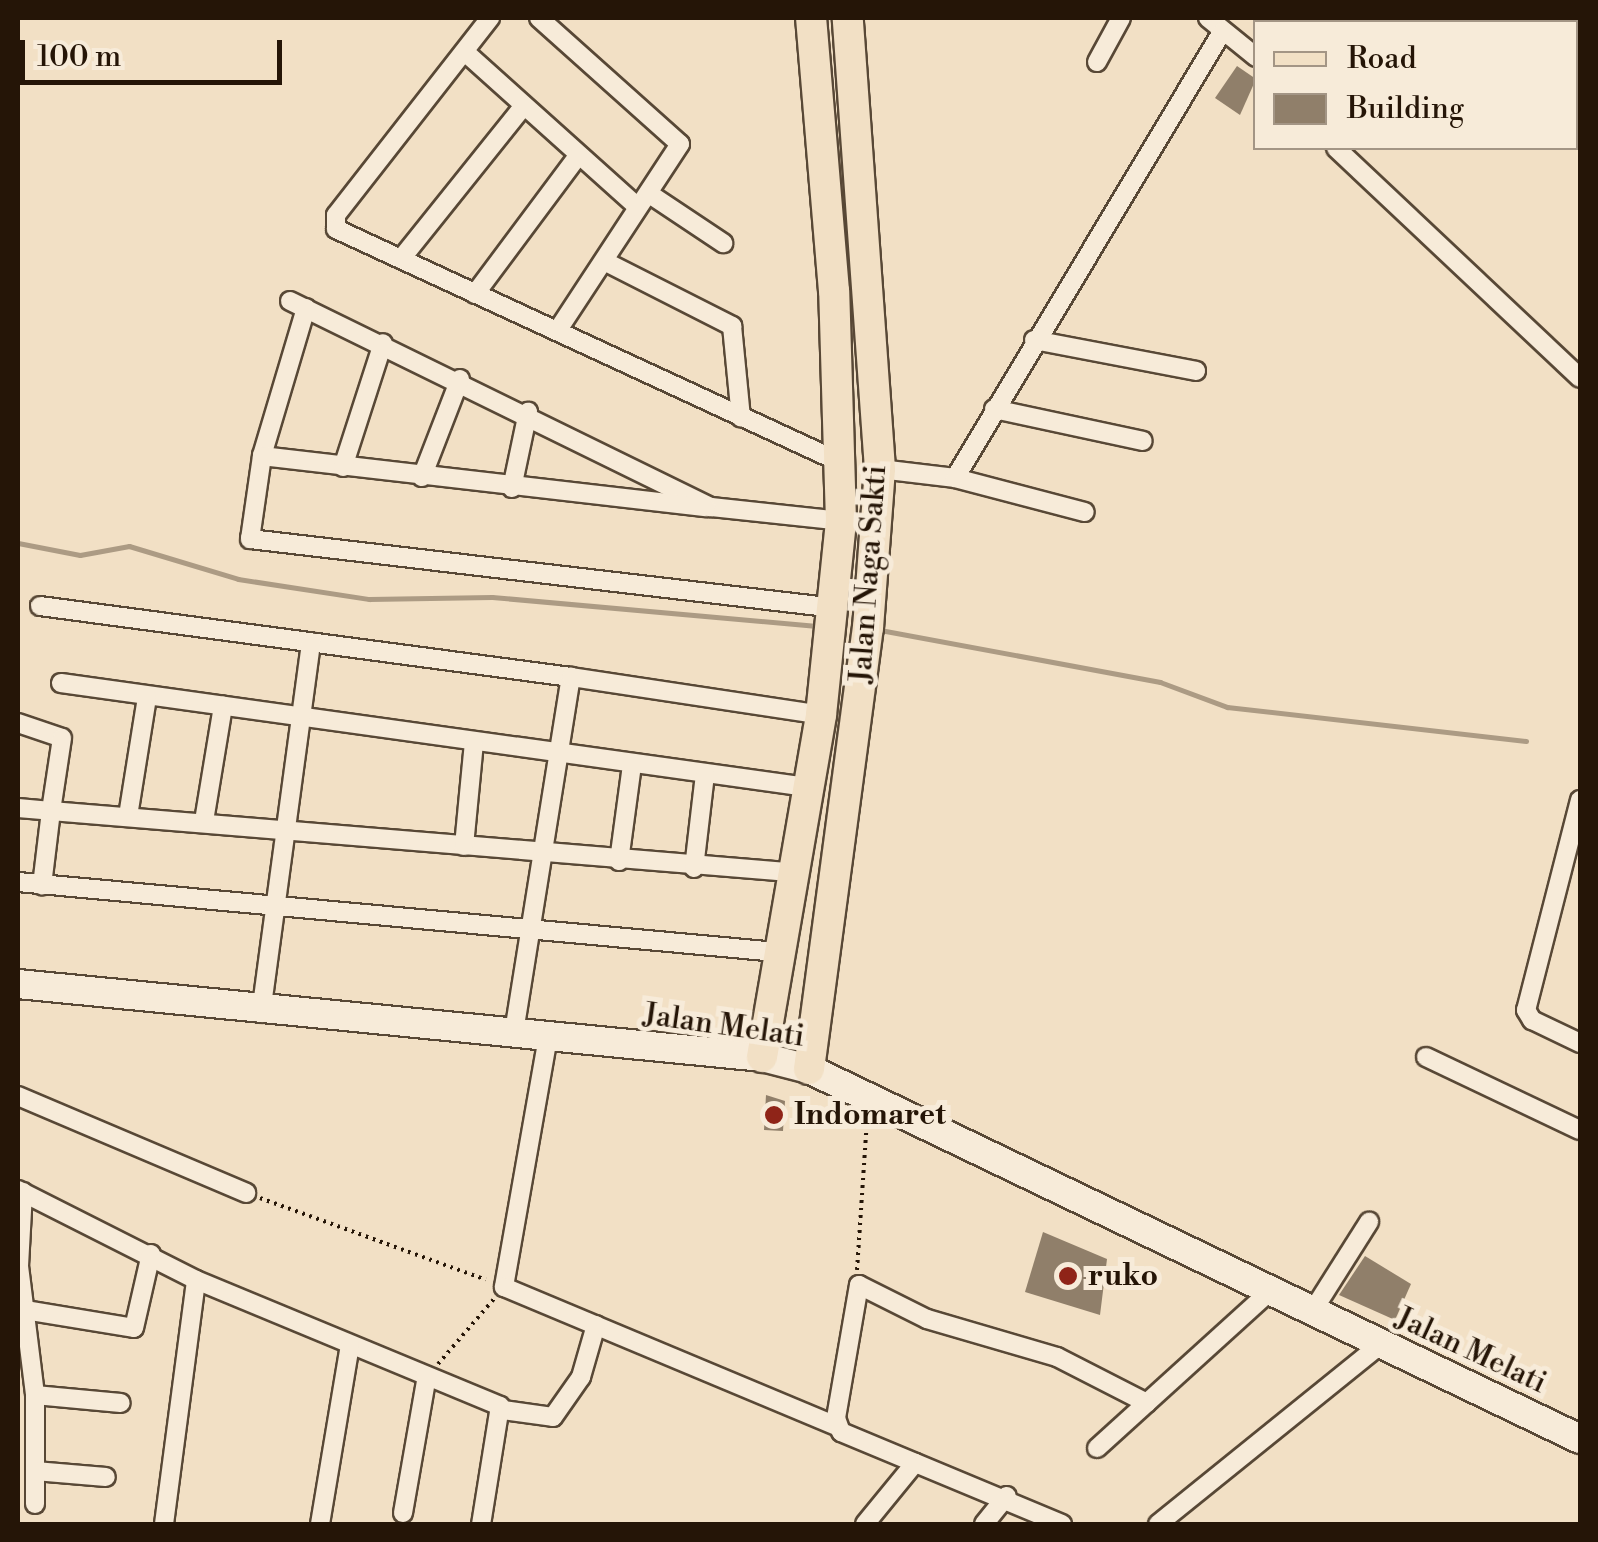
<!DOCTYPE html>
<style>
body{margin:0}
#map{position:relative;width:1598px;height:1542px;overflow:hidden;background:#f2e0c5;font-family:"Libre Bodoni",serif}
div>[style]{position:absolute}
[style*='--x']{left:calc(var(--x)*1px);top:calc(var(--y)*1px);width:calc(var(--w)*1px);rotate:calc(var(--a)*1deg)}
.stream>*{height:5px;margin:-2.5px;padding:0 2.5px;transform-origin:2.5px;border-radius:2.5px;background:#ac9b84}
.building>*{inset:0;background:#907f6a}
.path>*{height:4px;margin-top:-2px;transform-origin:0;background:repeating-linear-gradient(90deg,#251507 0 2.5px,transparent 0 7.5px)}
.roads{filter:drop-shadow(2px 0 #584836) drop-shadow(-2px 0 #584836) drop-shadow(0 2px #584836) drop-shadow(0 -2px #584836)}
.street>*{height:18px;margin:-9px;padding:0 9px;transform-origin:9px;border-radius:9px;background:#f7ebd9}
.secondary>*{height:28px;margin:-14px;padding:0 14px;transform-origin:14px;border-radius:14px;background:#f7ebd9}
.primary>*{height:30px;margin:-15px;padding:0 15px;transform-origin:15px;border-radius:15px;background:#f2e0c5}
.dots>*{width:28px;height:28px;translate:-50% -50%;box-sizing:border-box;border:5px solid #f7ebd9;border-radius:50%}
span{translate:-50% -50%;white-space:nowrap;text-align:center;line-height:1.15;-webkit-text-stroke:10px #f7ebd9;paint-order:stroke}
.street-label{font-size:30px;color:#251507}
.poi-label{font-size:30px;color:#251507;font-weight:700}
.left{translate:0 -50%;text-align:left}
.frame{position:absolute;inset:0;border:20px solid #251507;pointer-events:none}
.legend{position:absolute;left:1253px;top:20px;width:325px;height:130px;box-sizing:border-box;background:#f7ebd9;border:2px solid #a39585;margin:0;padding:12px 18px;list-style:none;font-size:30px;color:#251507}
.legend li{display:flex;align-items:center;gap:20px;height:50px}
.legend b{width:50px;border:2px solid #a39585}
.scale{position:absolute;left:20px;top:40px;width:262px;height:45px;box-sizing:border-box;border:5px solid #251507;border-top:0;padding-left:12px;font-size:30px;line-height:35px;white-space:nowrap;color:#251507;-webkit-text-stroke:8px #f7ebd9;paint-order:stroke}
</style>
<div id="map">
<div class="stream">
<i style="--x:18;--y:543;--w:63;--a:11"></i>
<i style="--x:80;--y:555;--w:50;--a:-10.4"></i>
<i style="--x:129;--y:546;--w:114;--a:16.8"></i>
<i style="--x:238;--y:579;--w:133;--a:8.7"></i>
<i style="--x:369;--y:599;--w:123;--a:-0.9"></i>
<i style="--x:492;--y:597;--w:329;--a:5.1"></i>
<i style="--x:880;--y:630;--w:285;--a:10.5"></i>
<i style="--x:1160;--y:682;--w:72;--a:20.5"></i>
<i style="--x:1227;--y:707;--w:301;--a:6.5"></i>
</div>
<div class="building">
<i style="clip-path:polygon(1237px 66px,1256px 79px,1240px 115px,1215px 98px)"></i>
<i style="clip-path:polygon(766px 1095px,785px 1101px,783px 1131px,764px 1130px)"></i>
<i style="clip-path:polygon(1043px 1232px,1107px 1259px,1100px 1315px,1025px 1292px)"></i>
<i style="clip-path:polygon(1365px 1256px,1411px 1284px,1395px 1320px,1339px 1295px)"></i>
</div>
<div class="path">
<i style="--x:260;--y:1198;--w:240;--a:19.9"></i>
<i style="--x:857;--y:1270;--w:149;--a:-86.2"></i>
<i style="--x:438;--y:1364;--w:86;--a:-49.3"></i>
</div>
<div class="roads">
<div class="street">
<i style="--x:490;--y:18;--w:250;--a:128"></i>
<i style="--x:336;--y:215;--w:14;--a:90"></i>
<i style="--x:336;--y:229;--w:557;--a:24.82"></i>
<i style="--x:539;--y:18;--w:189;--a:41.8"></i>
<i style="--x:680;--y:144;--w:224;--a:123.3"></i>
<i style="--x:1208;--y:18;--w:62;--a:39.1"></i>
<i style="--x:1344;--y:18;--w:6;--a:45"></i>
<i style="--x:1473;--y:18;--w:6;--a:39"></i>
<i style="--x:465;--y:52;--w:232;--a:41.9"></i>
<i style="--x:1097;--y:62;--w:50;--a:-61.4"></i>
<i style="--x:1336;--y:148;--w:335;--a:43.3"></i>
<i style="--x:651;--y:195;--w:87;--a:33.7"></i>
<i style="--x:401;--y:259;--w:193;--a:-51.3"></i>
<i style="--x:604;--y:261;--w:144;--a:26.9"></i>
<i style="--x:732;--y:326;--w:92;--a:84.4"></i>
<i style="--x:475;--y:294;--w:172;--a:-53.3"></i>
<i style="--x:290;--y:301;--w:469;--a:26.1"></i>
<i style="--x:711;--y:507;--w:131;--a:6.1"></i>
<i style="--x:306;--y:308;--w:154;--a:106.6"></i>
<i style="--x:262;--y:456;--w:84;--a:98.2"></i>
<i style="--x:250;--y:539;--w:590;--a:6.72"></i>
<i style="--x:1034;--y:340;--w:165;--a:10.8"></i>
<i style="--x:994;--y:409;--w:152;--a:12.1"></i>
<i style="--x:262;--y:456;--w:447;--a:6.6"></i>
<i style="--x:343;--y:467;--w:130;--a:-72.1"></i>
<i style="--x:880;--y:469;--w:76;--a:6.8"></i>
<i style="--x:955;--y:478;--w:134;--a:14.7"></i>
<i style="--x:422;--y:477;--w:105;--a:-68.8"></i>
<i style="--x:955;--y:478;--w:520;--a:-59.09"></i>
<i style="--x:512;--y:488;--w:78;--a:-78.1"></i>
<i style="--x:40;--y:606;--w:536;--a:7.62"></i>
<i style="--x:61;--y:683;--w:753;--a:7.94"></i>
<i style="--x:18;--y:723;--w:46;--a:18.8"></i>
<i style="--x:62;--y:738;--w:74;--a:98.6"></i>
<i style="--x:51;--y:811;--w:741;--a:4.73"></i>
<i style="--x:1580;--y:800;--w:217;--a:104.4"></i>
<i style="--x:1526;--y:1010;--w:12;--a:59"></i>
<i style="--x:1532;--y:1020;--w:53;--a:25.6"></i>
<i style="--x:18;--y:808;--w:33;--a:5"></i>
<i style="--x:51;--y:811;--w:75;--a:96.9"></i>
<i style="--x:128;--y:816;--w:121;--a:-80.9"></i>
<i style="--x:204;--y:821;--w:117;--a:-80.6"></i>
<i style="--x:464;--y:846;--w:103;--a:-84.5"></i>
<i style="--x:619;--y:861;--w:97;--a:-82.3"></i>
<i style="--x:694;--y:868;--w:94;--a:-83.3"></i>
<i style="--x:18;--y:882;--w:762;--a:5.27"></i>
<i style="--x:261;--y:1013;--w:374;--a:-82.3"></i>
<i style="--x:514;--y:1032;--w:360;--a:-80.9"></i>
<i style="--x:571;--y:677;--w:253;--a:8.6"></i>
<i style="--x:548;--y:1037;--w:254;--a:100"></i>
<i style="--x:504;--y:1287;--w:361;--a:22.7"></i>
<i style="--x:1426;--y:1057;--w:170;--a:25.4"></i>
<i style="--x:18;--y:1096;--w:248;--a:23"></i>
<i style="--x:18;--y:1190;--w:199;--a:26.8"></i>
<i style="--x:196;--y:1280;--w:329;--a:22.5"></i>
<i style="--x:500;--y:1406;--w:120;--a:99.1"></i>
<i style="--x:23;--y:1192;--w:74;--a:93.1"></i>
<i style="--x:19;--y:1266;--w:130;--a:82.9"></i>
<i style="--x:35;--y:1395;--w:109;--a:90"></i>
<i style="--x:25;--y:1310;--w:110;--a:9.4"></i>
<i style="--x:134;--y:1328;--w:76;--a:-77.1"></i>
<i style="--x:1312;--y:1312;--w:107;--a:-57.7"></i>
<i style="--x:35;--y:1395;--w:86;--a:5.3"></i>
<i style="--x:503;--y:1410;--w:50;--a:8"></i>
<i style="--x:553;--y:1417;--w:49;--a:-55"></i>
<i style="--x:581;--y:1377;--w:54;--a:-73.9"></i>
<i style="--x:1097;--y:1448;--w:232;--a:-42.2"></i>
<i style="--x:35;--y:1471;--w:71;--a:4.8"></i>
<i style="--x:403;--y:1513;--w:139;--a:-80.1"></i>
<i style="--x:164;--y:1524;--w:246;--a:-82.5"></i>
<i style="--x:320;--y:1524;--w:181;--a:-80.5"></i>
<i style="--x:865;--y:1524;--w:79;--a:-50.7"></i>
<i style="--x:984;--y:1524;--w:36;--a:-51"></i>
<i style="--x:1062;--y:1524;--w:239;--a:-157.4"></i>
<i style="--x:841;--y:1432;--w:15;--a:-110"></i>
<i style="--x:836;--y:1418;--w:135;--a:-80.2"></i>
<i style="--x:859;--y:1285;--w:76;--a:26.6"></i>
<i style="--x:927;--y:1319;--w:135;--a:16.3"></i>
<i style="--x:1057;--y:1357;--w:101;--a:27.1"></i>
<i style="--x:1158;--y:1524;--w:287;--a:-38.9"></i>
</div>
<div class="secondary">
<i style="--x:18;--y:984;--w:748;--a:5.6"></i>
<i style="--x:762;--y:1057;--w:49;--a:14.3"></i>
<i style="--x:809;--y:1069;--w:855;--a:25.64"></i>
</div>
<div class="primary">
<i style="--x:762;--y:1057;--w:347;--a:-80.2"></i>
<i style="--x:821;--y:715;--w:195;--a:-84.1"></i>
<i style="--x:841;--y:521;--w:230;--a:-91.7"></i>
<i style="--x:834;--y:291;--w:274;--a:-94.8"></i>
<i style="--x:809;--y:1069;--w:445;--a:-82.4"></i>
<i style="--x:868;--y:628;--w:159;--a:-85.7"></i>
<i style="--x:880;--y:469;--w:452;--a:-94.1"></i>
</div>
</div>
<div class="dots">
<i style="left:774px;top:1115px;background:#8f2418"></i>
<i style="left:1068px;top:1276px;background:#8f2418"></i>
</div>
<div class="street-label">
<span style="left:869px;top:574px;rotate:-86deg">Jalan Naga Sakti</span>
<span style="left:724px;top:1026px;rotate:8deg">Jalan Melati</span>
<span style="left:1471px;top:1351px;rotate:25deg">Jalan Melati</span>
</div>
<div class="poi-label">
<span class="left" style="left:794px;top:1115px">Indomaret</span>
<span class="left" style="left:1088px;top:1276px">ruko</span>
</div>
<div class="frame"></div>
<ul class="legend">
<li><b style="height:12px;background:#f2e0c5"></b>Road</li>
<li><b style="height:28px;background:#907f6a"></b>Building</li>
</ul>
<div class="scale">100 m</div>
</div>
